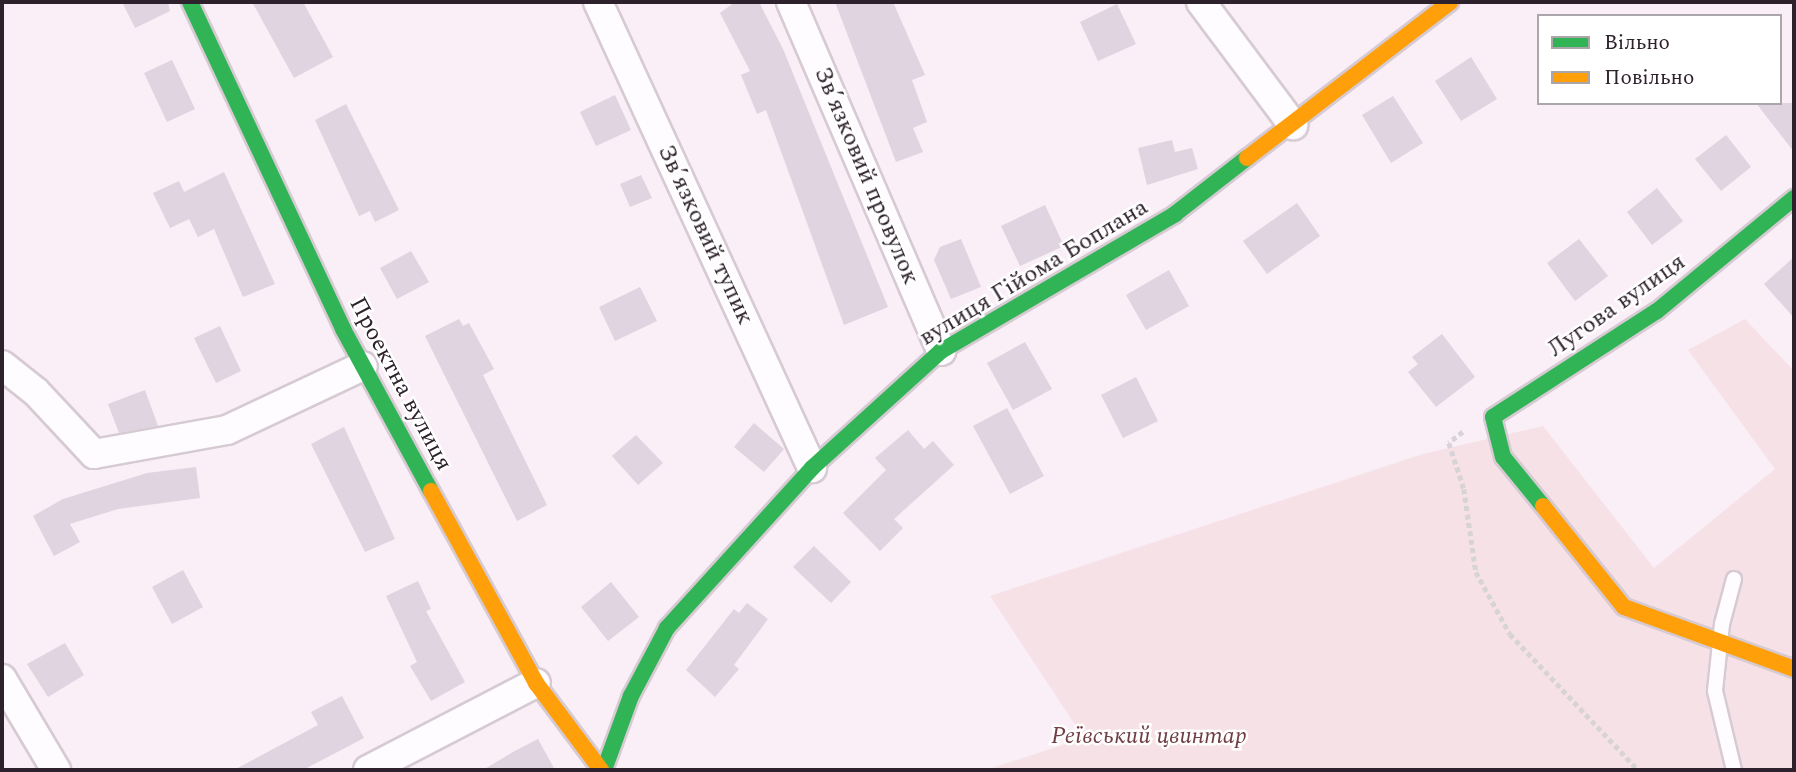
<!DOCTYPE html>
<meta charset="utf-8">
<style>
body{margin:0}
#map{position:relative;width:1796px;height:772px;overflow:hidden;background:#faeef7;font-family:Spectral,serif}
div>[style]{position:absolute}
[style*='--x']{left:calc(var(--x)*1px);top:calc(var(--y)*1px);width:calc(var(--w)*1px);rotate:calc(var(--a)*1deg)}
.green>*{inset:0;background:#f6e1e6}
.building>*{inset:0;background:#dfd4df}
.path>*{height:4.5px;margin-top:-2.25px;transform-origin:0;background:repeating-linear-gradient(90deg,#d7d3d6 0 5px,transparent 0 8.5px)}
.roads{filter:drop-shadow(2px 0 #d6cad3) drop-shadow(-2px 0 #d6cad3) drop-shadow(0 2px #d6cad3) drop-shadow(0 -2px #d6cad3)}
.lane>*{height:14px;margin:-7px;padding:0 7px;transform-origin:7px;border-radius:7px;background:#fefcfe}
.street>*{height:28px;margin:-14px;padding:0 14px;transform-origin:14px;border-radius:14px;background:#fefcfe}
.fast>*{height:16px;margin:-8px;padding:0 8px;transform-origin:8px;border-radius:8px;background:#30b455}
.slow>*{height:16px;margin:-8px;padding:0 8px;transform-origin:8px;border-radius:8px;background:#ff9f0a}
span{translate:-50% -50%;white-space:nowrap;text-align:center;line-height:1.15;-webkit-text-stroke:5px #fff;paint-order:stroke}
.street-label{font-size:24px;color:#2d212b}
.park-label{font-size:24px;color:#703e45;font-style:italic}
.frame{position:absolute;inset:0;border:4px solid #2d212b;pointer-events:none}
.legend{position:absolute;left:1537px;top:14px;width:245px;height:91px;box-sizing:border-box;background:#fff;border:2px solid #aba6aa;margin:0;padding:9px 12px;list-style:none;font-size:21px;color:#2d212b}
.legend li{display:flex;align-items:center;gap:14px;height:35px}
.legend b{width:35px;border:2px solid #aba6aa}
</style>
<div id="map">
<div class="green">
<i style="clip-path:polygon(1745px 319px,1794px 371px,1794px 770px,986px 770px,1084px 738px,990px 596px,1423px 454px,1543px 426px,1654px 568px,1775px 469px,1688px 350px)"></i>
</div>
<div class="building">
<i style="clip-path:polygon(122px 2px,168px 2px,170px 11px,135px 28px)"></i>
<i style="clip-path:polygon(252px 2px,303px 2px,333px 57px,294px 78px)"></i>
<i style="clip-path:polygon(735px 2px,759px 2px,783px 49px,888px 307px,844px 325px,766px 110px,757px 114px,741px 75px,750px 71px,720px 13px)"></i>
<i style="clip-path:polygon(835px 2px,893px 2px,925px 75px,912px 80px,927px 122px,913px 128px,923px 152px,896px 162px)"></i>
<i style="clip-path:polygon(1117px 4px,1136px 44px,1098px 61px,1080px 22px)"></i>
<i style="clip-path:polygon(1471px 57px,1497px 99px,1461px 121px,1435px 81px)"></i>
<i style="clip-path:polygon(172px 60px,195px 109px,167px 122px,144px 73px)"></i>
<i style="clip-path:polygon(615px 95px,631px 130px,596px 146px,580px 112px)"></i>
<i style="clip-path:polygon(1393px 96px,1423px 143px,1391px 163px,1362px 115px)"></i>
<i style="clip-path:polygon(1756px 103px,1794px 103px,1794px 152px)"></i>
<i style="clip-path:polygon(346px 104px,399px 210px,375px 222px,370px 211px,359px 216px,315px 120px)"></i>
<i style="clip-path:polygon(1726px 135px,1751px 167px,1721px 191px,1695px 159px)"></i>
<i style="clip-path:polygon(1172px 140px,1175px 152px,1192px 148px,1198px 169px,1147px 185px,1138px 148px)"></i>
<i style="clip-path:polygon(224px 172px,275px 284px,243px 297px,214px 229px,198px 237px,189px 219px,170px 228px,153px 193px,179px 181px,184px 192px)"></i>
<i style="clip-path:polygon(641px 175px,652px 198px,630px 207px,620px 184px)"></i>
<i style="clip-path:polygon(1657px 188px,1683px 221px,1652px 245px,1627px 212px)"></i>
<i style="clip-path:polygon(1297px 203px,1320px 236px,1267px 274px,1243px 241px)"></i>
<i style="clip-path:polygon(1045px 205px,1064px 246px,1020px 266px,1001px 226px)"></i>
<i style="clip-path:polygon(961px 239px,981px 287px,951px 299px,934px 260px,940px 247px)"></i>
<i style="clip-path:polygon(1579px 239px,1608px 276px,1575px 301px,1547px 263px)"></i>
<i style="clip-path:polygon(411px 251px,429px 282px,397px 299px,380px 268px)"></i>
<i style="clip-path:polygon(1794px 257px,1794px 318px,1764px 284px)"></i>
<i style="clip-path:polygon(1169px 270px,1189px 306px,1146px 330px,1126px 295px)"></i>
<i style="clip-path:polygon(640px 287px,657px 321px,615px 341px,599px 307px)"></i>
<i style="clip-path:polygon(459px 319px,463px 326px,469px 323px,494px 369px,483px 375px,547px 505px,517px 521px,425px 336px)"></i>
<i style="clip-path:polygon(220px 326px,241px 371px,216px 383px,194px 338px)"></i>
<i style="clip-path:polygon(1442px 334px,1475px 377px,1436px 407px,1408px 372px,1418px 364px,1412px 357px)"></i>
<i style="clip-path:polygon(1025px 342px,1052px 389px,1013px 410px,987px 363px)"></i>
<i style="clip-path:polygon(1136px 377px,1158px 421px,1123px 438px,1101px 395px)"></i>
<i style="clip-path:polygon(145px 390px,158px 426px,119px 433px,108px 404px)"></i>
<i style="clip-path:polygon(1007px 408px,1044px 476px,1010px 494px,973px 426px)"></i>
<i style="clip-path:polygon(754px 423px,784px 449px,764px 472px,734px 447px)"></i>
<i style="clip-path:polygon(344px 427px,395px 539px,365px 552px,311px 444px)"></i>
<i style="clip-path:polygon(908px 430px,924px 449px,933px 441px,954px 465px,894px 519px,903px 528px,880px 551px,843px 513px,886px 470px,875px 458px)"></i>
<i style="clip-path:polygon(636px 435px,663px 463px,638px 485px,612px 456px)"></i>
<i style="clip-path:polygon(196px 467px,200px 498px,118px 509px,70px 524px,80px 542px,54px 556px,33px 516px,63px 499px,147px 473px)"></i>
<i style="clip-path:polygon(814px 546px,851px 582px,831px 603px,793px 567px)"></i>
<i style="clip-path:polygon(183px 570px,203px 607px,172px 624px,152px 587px)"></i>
<i style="clip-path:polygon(418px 581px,431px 609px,426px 611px,465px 682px,431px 701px,410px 666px,417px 662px,386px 596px)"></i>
<i style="clip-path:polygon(611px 582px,639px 617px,608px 641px,581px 607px)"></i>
<i style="clip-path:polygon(747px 603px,768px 619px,734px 665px,739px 669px,715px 697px,686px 670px,734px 609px,739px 613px)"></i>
<i style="clip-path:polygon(65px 643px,84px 675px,48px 697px,27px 664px)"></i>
<i style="clip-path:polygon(342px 696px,364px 738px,303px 770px,234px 770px,318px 725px,311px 712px)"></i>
<i style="clip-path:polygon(538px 739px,555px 770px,483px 770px,513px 752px)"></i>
</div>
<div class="path">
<i style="--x:1463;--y:432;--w:18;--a:142"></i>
<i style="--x:1449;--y:443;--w:48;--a:71.9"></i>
<i style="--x:1464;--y:489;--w:84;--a:81.8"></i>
<i style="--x:1476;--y:572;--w:71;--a:61.3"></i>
<i style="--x:1510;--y:634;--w:187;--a:46.7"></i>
</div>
<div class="roads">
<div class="lane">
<i style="--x:1734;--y:579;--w:47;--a:104.9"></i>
<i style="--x:1722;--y:624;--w:67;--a:96"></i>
<i style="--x:1715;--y:691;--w:81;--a:76.5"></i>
</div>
<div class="street">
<i style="--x:598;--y:2;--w:513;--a:65.33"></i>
<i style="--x:791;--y:2;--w:380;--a:66.7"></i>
<i style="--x:1201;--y:2;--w:154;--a:53.2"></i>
<i style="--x:2;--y:365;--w:43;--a:38.5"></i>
<i style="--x:36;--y:392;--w:85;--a:46.9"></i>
<i style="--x:94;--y:454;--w:135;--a:-10.2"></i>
<i style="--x:227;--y:430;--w:150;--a:-25.2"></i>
<i style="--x:2;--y:679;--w:106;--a:59.3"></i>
<i style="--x:368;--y:770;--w:189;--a:-27.4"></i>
</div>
<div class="fast">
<i style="--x:190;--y:2;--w:361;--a:64.9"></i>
<i style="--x:343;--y:329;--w:184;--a:61.5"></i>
<i style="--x:1543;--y:506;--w:63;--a:-129.2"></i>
<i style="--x:1503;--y:457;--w:41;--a:-104"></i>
<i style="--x:1493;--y:417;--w:195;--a:-32.9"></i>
<i style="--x:1657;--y:311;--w:178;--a:-39.5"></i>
<i style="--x:604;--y:770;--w:79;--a:-70"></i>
<i style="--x:631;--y:696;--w:77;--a:-62.1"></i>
<i style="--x:667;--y:628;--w:216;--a:-47.8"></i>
<i style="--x:812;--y:468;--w:174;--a:-42.2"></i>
<i style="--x:941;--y:351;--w:271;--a:-30.3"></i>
<i style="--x:1175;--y:214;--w:91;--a:-37.9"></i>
</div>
<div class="slow">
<i style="--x:1247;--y:158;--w:256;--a:-37.5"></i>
<i style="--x:431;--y:491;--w:219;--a:61.3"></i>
<i style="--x:536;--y:683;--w:109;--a:53.2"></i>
<i style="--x:1543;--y:506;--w:129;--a:51.3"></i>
<i style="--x:1624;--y:607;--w:181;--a:20"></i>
</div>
</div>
<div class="street-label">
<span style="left:866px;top:176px;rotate:67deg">Звʼязковий провулок</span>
<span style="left:705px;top:235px;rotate:65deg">Звʼязковий тупик</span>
<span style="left:1034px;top:273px;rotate:-31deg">вулиця Гійома Боплана</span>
<span style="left:1617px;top:306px;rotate:-35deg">Лугова вулиця</span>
<span style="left:400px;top:384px;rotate:62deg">Проектна вулиця</span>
</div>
<div class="park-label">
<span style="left:1149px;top:737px">Реївський цвинтар</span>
</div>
<div class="frame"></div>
<ul class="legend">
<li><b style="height:9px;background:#30b455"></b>Вільно</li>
<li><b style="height:9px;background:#ff9f0a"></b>Повільно</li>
</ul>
</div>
